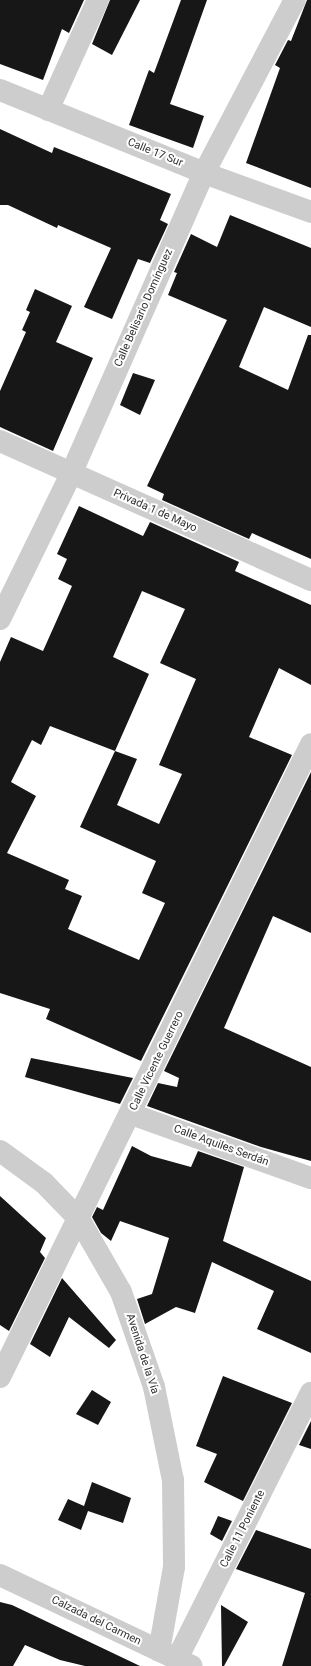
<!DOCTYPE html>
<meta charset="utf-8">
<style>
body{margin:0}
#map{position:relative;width:311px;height:1666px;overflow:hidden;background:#fff;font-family:Roboto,sans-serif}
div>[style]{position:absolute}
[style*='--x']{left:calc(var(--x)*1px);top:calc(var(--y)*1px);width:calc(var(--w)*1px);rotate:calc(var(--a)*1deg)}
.building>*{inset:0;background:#171717}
.minor>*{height:22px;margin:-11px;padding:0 11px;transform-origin:11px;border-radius:11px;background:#cdcdcd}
.tertiary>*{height:22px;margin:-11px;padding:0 11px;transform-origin:11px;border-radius:11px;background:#cdcdcd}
span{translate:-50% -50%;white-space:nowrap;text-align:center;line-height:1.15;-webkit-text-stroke:4px #fff;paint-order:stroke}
.street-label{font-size:11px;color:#303030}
</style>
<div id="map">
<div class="building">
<i style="clip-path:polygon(0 0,84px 0,69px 33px,62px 29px,43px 80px,0 64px)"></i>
<i style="clip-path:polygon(110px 0,140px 0,112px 55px,92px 44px)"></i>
<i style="clip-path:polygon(181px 0,207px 0,170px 104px,204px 116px,193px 148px,129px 125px,149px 70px,154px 73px)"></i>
<i style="clip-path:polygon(307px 0,311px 0,311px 188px,246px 163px,280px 68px,275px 65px,288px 40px,291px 41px)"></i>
<i style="clip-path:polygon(0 129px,52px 153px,54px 147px,171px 194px,160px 220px,168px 224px,150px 263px,138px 259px,112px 319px,84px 307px,111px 248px,58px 225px,57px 228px,8px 205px,0 205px)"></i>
<i style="clip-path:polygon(230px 215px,311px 248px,311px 327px,264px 307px,239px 367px,288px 390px,308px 335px,311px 335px,311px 559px,252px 533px,249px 539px,162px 500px,164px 494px,147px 486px,227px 320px,168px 295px,177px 273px,174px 272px,191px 234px,217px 247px)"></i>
<i style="clip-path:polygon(35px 289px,72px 306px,56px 342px,93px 358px,53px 451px,0 427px,0 391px,26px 332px,22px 330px,30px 312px,26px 310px)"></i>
<i style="clip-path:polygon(133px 373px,155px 380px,140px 415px,120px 405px)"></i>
<i style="clip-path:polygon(evenodd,79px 506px,143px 536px,150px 522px,239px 562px,235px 571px,311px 605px,311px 685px,279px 668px,249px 737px,292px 755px,141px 1061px,46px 1019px,50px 1009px,0 993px,0 662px,11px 637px,43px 651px,72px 586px,58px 579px,67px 559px,57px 554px,79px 506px,142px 591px,185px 609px,160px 663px,196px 679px,159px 765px,182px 774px,159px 824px,117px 805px,137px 759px,115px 751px,149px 674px,113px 657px,142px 591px,79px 506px,50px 726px,115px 751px,80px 827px,156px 861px,142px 893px,165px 903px,139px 960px,68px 929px,82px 896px,65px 889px,69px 880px,7px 853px,36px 796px,11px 782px,32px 740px,41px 745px,50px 726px)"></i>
<i style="clip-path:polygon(311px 772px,311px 933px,273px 916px,224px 1028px,311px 1067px,311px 1161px,261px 1147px,147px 1106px,158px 1083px,177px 1087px,179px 1078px,164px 1071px)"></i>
<i style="clip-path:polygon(31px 1058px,133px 1078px,120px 1104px,25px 1077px)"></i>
<i style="clip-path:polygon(132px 1146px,151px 1156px,191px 1167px,198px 1151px,244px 1167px,223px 1241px,311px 1281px,311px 1353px,257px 1329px,274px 1291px,212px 1262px,195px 1313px,176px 1307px,145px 1324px,137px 1299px,152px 1294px,169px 1238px,120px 1221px,111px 1241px,101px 1233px,92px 1217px,97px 1207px,103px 1210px)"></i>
<i style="clip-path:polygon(0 1196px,46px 1238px,40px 1252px,45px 1258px,9px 1331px,0 1325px)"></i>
<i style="clip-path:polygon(62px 1278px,116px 1340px,109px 1348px,69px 1317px,50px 1357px,30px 1344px)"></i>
<i style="clip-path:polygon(223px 1376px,292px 1403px,243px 1501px,204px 1482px,217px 1454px,196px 1446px)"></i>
<i style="clip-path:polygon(92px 1390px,111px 1402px,98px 1425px,76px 1414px)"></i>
<i style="clip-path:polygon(311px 1421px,311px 1449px,299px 1445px)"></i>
<i style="clip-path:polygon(92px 1482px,131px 1498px,123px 1523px,88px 1511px,81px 1530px,58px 1520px,68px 1499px,84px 1506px)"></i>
<i style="clip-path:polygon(218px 1516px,232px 1521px,222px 1541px,210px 1534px)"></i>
<i style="clip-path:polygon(256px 1530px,311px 1549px,311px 1666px,282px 1666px,305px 1593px,236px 1569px)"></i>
<i style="clip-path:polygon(0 1602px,12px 1605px,140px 1666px,85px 1666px,60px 1660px,25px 1645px,13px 1666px,0 1666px)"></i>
<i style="clip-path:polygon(221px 1605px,248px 1622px,224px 1666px,222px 1666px)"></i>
</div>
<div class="minor">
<i style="--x:0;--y:90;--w:220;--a:22.1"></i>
<i style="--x:204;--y:173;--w:114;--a:20"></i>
<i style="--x:48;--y:110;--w:121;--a:-65.6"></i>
<i style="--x:0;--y:441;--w:341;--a:24.1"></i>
<i style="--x:0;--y:619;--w:161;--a:-63.9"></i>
<i style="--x:71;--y:474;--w:329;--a:-66.2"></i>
<i style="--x:204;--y:173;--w:195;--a:-62.3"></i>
<i style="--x:131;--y:1114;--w:191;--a:19.6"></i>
<i style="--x:0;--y:1377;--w:705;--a:-63.83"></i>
<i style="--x:177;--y:1666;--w:7;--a:-90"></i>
<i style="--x:177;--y:1659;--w:298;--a:-63.3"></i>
</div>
<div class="tertiary">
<i style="--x:0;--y:1151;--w:54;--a:36"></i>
<i style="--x:44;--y:1183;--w:50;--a:45.8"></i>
<i style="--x:79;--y:1219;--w:84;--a:60.1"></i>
<i style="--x:121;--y:1292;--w:101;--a:70.8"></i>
<i style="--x:154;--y:1387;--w:95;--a:78.5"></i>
<i style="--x:173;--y:1480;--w:87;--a:89.3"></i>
<i style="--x:174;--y:1567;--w:85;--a:100.1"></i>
<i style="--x:0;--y:1575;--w:212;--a:25.4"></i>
</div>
<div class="street-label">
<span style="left:155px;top:153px;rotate:22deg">Calle 17 Sur</span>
<span style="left:144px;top:308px;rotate:-66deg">Calle Belisario Domínguez</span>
<span style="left:155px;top:511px;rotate:24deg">Privada 1 de Mayo</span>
<span style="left:157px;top:1061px;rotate:-64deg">Calle Vicente Guerrero</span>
<span style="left:221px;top:1146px;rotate:20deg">Calle Aquiles Serdán</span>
<span style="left:142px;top:1354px;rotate:72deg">Avenida de la Vía</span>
<span style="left:243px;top:1529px;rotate:-63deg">Calle 11 Poniente</span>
<span style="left:96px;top:1621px;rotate:26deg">Calzada del Carmen</span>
</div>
</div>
